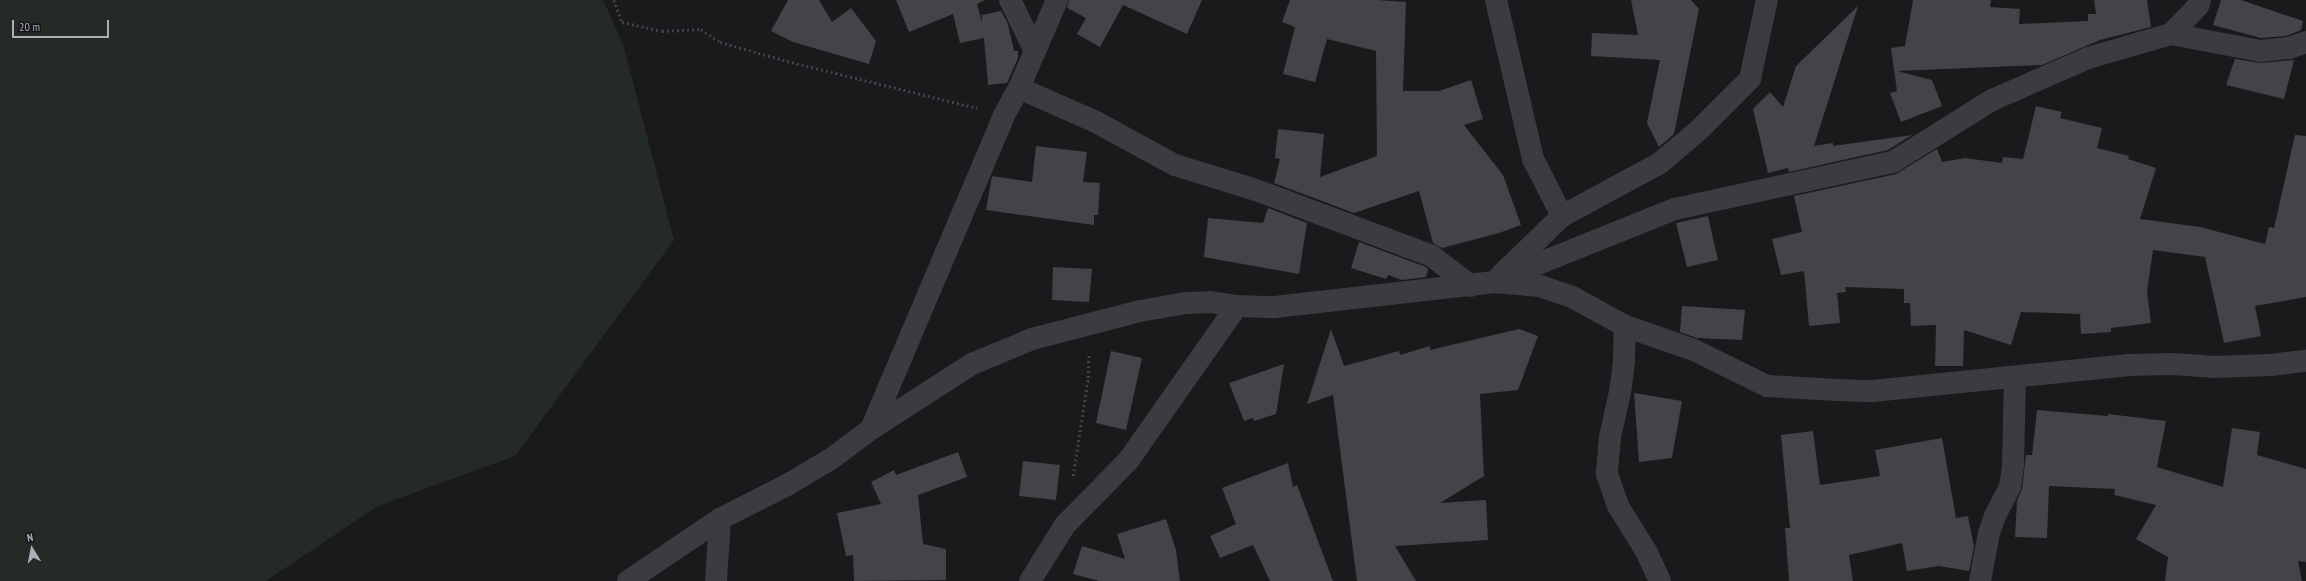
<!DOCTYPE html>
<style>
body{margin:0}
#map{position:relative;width:2306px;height:581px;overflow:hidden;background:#1a191b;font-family:"PT Sans Narrow",sans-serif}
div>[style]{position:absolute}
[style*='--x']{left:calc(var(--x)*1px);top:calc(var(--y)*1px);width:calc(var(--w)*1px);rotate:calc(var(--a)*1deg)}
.green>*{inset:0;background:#242b26}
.building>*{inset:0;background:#444348}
.path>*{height:2.5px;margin-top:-1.25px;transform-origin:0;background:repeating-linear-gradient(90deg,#414147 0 2px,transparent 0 5px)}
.minor>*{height:22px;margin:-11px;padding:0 11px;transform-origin:11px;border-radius:11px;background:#3b3b40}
span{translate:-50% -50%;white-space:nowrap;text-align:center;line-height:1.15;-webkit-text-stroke:3.5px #151416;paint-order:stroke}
.north{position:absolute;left:12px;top:529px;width:40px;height:40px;-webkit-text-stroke:3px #151416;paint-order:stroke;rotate:350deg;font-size:11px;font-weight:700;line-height:16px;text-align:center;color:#adaeb9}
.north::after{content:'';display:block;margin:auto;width:14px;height:18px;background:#adaeb9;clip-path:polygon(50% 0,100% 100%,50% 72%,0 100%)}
.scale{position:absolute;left:12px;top:20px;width:97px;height:18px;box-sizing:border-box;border:2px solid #adaeb9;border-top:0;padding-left:5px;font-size:12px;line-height:14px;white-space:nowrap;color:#adaeb9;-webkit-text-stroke:3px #151416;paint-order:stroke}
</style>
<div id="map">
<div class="green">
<i style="clip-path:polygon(0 0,603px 0,623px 44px,674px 240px,515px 456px,378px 506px,266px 581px,0 581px)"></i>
</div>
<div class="building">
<i style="clip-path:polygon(788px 0,819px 0,832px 22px,851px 8px,876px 41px,869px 64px,793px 42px,771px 31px)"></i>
<i style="clip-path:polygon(896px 0,985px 0,977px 4px,982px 22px,982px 15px,1001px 11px,1008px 24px,1014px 51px,1018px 51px,1018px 58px,1007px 83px,988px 85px,984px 38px,960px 43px,953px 14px,909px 32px)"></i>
<i style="clip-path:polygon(1069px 0,1202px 0,1187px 34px,1123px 5px,1100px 47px,1077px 34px,1086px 18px,1067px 8px)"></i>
<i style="clip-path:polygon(1290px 0,1377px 0,1406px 2px,1403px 91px,1439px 91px,1471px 80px,1483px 119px,1464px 125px,1503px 175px,1521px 225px,1499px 233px,1442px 248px,1433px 243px,1419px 191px,1354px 213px,1274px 183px,1280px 159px,1275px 158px,1278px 129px,1324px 134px,1320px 177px,1377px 156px,1376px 51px,1327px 39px,1315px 82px,1283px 74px,1295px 27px,1282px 22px)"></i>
<i style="clip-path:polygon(1631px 0,1691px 0,1699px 9px,1674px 134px,1659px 147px,1647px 123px,1660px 60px,1591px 56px,1592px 33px,1638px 35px)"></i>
<i style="clip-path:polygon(1913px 0,1991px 0,1990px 7px,2020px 9px,2019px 24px,2088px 21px,2088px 14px,2096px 14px,2094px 0,2147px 0,2151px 27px,2100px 40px,2042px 65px,1897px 71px,1932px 80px,1942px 106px,1901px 122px,1890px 93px,1897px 91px,1891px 48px,1905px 46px)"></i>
<i style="clip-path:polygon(2221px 0,2241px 0,2303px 21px,2301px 30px,2286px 36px,2261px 38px,2213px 25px)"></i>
<i style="clip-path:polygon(1858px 6px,1814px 146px,1833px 143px,1833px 146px,1912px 135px,1888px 150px,1789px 172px,1788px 168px,1768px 173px,1753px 109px,1770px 92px,1783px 107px,1796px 66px)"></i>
<i style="clip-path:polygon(2235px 59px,2261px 63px,2294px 60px,2284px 99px,2226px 85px)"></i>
<i style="clip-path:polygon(2036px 106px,2062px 112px,2060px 118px,2102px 128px,2097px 148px,2129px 156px,2128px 159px,2156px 168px,2140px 219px,2200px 227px,2265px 244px,2269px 227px,2274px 228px,2295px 135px,2306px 136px,2306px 297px,2255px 306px,2261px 336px,2224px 343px,2205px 257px,2153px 250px,2147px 291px,2151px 323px,2111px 328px,2111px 332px,2081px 334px,2080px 314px,2021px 312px,2011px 345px,1964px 330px,1963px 366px,1935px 366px,1936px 325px,1911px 326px,1910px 303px,1904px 303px,1904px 289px,1845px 287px,1846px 292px,1837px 293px,1840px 323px,1809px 326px,1804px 271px,1781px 275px,1772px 239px,1802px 232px,1794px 196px,1896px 174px,1937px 149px,1942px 162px,1965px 158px,2002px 163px,2003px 157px,2023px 159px)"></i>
<i style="clip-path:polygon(1036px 146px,1087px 152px,1083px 182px,1100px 183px,1098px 215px,1094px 215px,1094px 225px,986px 210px,992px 176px,1032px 182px)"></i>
<i style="clip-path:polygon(1268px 208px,1307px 223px,1299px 274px,1204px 257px,1208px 218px,1263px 223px)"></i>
<i style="clip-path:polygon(1708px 216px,1718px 260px,1687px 267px,1676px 223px)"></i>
<i style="clip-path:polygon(1359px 242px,1426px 267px,1428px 269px,1426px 277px,1402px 280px,1388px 275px,1386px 279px,1351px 268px)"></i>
<i style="clip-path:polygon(1053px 267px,1092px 269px,1089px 302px,1052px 300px)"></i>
<i style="clip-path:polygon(1682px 306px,1745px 310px,1742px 340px,1697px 338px,1680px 332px)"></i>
<i style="clip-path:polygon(1331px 329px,1344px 366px,1399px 351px,1400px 355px,1430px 346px,1430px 350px,1519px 329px,1538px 336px,1518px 390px,1480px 394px,1484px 476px,1440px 503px,1486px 500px,1488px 540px,1395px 546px,1416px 581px,1357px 581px,1333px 395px,1307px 404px)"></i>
<i style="clip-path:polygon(1111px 351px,1142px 358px,1126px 430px,1096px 423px)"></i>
<i style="clip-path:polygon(1284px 364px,1276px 414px,1254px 421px,1253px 418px,1244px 421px,1229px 383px)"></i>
<i style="clip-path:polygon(1634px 393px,1682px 401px,1672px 458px,1639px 462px)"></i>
<i style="clip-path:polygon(2037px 410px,2108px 416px,2108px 414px,2166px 421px,2157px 467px,2223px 487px,2232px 428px,2260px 432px,2257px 455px,2306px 469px,2306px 562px,2298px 561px,2302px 581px,2165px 581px,2168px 557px,2136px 539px,2156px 505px,2114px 495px,2115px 489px,2049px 486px,2047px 538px,2015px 537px,2017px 501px,2022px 489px,2026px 455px,2032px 455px)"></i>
<i style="clip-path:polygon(1813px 431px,1820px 485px,1880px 476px,1875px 450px,1942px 438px,1956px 518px,1968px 516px,1974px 547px,1969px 571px,1939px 566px,1907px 571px,1902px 543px,1849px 555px,1853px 581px,1789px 581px,1785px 528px,1790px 528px,1781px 435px)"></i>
<i style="clip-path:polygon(958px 452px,967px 477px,918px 495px,923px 544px,946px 549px,946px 580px,854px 581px,853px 555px,846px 556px,837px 513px,881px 504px,871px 482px,894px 470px,896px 475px)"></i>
<i style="clip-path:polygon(1023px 461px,1060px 465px,1056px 500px,1019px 496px)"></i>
<i style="clip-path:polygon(1288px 463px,1293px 487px,1297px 485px,1333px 581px,1270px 581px,1253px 545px,1220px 558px,1210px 536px,1236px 524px,1222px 488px)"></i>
<i style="clip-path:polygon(1166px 519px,1176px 550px,1180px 581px,1099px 581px,1073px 574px,1082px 546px,1125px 559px,1117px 534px)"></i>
</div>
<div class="path">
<i style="--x:614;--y:0;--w:23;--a:70"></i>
<i style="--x:622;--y:22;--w:41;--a:12.7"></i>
<i style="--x:662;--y:31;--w:39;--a:-3"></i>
<i style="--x:701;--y:29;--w:23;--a:34"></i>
<i style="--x:720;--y:42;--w:70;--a:15.8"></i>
<i style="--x:787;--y:61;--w:196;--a:13.9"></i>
<i style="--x:1073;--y:476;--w:99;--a:-81.3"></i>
<i style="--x:1088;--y:378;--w:24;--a:-88"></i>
</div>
<div class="minor">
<i style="--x:1010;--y:0;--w:57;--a:63.9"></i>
<i style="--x:1496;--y:0;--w:163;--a:76.9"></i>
<i style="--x:1533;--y:159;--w:64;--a:63"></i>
<i style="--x:2171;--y:34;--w:91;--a:10.8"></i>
<i style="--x:2260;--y:51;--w:29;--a:-6"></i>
<i style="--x:2289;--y:48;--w:18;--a:-19"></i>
<i style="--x:1019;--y:88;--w:84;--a:23.8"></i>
<i style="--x:1096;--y:122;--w:90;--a:28.6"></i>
<i style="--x:1175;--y:165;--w:82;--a:17.1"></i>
<i style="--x:1253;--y:189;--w:191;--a:20.5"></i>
<i style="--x:1432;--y:256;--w:49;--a:37.6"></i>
<i style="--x:1501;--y:275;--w:85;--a:-44"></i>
<i style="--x:1562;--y:216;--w:111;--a:-28.4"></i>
<i style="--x:1660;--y:163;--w:52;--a:-40.4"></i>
<i style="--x:1700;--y:129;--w:71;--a:-45"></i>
<i style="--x:1750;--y:79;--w:81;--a:-77.9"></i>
<i style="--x:1498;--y:280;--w:191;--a:-21.9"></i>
<i style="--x:1675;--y:209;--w:223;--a:-12.2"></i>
<i style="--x:1893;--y:162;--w:117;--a:-32.1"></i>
<i style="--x:1992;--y:100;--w:105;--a:-23.6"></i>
<i style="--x:2088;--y:58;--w:86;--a:-16.1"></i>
<i style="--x:2171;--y:34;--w:39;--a:-46"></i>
<i style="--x:2198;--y:6;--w:6;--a:-72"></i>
<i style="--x:1625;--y:326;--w:35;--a:92"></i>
<i style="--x:1624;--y:361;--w:31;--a:97"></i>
<i style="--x:1620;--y:392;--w:46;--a:102.5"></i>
<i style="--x:1610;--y:437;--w:37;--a:95"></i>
<i style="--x:1607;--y:474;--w:34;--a:71"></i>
<i style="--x:1618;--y:506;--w:53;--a:58.1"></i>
<i style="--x:1646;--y:551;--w:33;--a:65"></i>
<i style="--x:871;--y:429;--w:341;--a:-67"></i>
<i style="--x:1004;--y:115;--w:31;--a:-61"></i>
<i style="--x:1019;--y:88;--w:96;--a:-66.6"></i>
<i style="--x:628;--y:581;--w:111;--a:-34"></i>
<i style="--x:720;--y:519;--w:75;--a:-26.9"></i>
<i style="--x:787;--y:485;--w:51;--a:-30.6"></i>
<i style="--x:831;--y:459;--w:50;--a:-36.9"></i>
<i style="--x:871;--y:429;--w:120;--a:-32.8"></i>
<i style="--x:972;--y:364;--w:65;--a:-22.6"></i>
<i style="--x:1032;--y:339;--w:112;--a:-14.5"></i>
<i style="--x:1140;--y:311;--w:47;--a:-9.9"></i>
<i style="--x:1186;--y:303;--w:25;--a:-2"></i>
<i style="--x:1211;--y:302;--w:26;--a:9"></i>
<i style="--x:1237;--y:306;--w:38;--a:2"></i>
<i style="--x:1275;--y:307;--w:219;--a:-6.5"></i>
<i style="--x:1493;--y:282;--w:47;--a:4.9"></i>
<i style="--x:1540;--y:286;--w:36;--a:19"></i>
<i style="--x:1574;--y:298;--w:58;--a:28.8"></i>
<i style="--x:1625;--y:326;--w:73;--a:19.2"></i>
<i style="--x:1694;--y:350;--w:81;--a:26.3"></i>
<i style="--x:1767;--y:386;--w:70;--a:3.3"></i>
<i style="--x:1837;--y:390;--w:36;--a:2"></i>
<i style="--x:1873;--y:391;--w:255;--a:-5.8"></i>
<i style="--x:2127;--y:365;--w:46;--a:-1.2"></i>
<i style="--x:2173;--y:364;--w:39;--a:4"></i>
<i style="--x:2212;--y:367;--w:59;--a:-1.9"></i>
<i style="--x:2271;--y:365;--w:35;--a:-7"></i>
<i style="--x:716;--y:581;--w:62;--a:-86.3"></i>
<i style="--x:1030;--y:581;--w:66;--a:-58"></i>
<i style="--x:1065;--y:525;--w:90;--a:-45.5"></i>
<i style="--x:1128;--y:461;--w:189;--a:-54.9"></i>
<i style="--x:1980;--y:581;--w:49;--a:-79.4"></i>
<i style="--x:1989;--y:533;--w:18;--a:-71"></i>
<i style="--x:1995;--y:516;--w:33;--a:-63"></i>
<i style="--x:2010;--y:487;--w:22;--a:-82"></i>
<i style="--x:2013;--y:465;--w:88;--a:-88.7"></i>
</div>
<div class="north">N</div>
<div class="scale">20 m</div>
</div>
